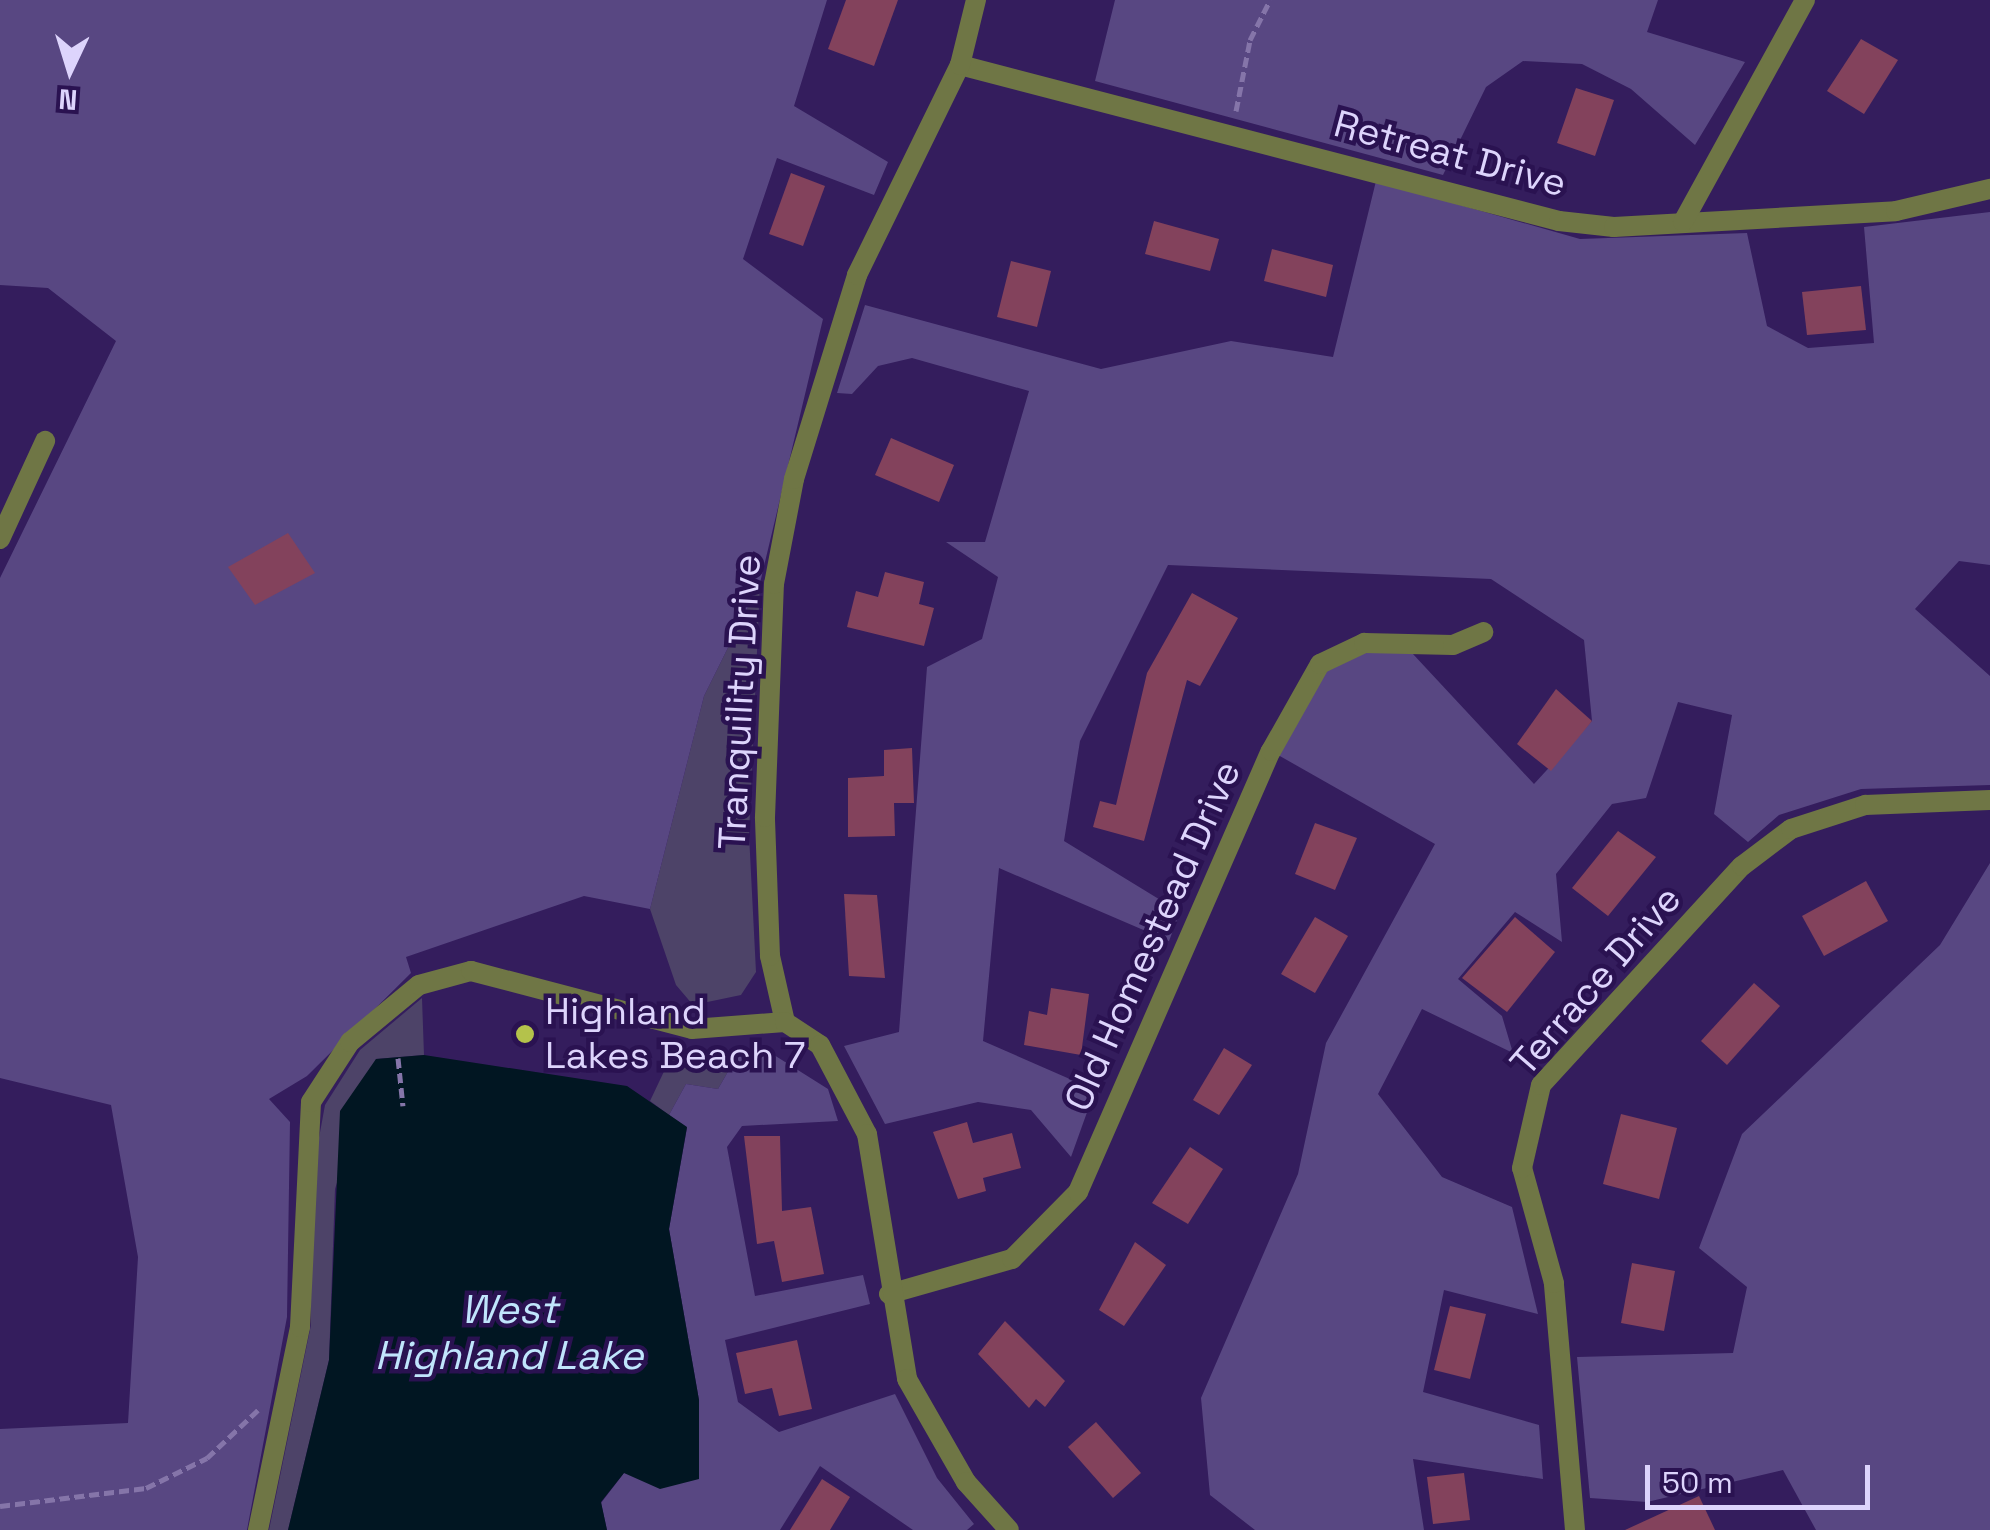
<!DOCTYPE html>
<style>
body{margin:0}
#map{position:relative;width:1990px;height:1530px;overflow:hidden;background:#341d5d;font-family:"Space Grotesk",sans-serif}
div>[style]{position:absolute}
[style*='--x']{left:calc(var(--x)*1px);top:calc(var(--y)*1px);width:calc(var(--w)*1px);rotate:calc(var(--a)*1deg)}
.green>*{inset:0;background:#4d4368}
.forest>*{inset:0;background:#584782}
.water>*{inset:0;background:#011622}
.building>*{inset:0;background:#83425c}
.path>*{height:5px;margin-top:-2.5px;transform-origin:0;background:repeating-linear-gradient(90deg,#8575a9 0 10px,transparent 0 15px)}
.street>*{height:20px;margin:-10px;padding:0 10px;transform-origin:10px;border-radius:10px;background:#6f7645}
.dots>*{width:28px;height:28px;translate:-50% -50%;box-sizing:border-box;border:5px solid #2a1251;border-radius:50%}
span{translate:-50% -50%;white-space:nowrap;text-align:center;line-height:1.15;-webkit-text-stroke:9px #2a1251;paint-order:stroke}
.street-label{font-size:38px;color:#ddd4fc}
.poi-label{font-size:38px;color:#ddd4fc}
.left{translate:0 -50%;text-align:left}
.water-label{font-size:40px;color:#c0e5fc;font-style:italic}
.north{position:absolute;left:20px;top:20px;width:100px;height:100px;-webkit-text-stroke:8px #2a1251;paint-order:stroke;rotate:184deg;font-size:28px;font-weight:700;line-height:40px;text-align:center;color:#ddd4fc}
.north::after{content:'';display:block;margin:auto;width:35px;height:45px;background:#ddd4fc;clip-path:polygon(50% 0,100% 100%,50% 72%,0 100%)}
.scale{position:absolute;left:1645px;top:1465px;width:225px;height:45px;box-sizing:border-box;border:5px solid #ddd4fc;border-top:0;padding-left:12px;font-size:30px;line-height:35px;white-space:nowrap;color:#ddd4fc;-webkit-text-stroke:8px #2a1251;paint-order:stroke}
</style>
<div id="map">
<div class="green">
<i style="clip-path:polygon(760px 583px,749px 834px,756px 972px,741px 995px,693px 1005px,676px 985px,650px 909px,704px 696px)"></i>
<i style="clip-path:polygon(422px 998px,424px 1055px,376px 1059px,335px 1189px,329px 1360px,288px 1530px,269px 1530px,311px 1325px,310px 1187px,325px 1105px,360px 1050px)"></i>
<i style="clip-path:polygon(676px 1046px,737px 1056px,718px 1089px,686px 1084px,669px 1115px,650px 1101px)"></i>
</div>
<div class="forest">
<i style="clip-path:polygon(0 0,827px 0,794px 106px,888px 162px,874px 195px,777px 158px,743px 259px,823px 319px,760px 583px,704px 696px,650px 909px,584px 896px,406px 957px,411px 973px,307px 1076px,269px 1099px,290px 1122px,287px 1317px,247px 1530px,0 1530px,0 1429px,128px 1423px,138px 1257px,111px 1105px,0 1078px,0 578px,116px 341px,48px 288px,0 285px)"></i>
<i style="clip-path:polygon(1115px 0,1658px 0,1647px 32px,1745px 62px,1695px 145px,1631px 89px,1582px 64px,1523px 61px,1486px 87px,1443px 175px,1095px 81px)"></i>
<i style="clip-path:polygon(1376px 181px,1580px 239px,1747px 233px,1767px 326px,1808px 348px,1874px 343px,1864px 227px,1990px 212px,1990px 565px,1959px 561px,1915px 609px,1990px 676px,1990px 785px,1861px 789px,1779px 815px,1748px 842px,1714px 814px,1732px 715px,1678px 702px,1646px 798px,1612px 804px,1556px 874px,1562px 942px,1515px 912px,1458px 979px,1502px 1016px,1513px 1053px,1422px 1009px,1378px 1094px,1442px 1177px,1512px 1207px,1538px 1314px,1444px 1290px,1423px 1392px,1539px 1425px,1543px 1479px,1413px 1459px,1424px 1530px,1255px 1530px,1210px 1495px,1201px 1398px,1298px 1174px,1326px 1043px,1435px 844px,1271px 751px,1320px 664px,1399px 639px,1534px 784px,1592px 721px,1584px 640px,1491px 579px,1168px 565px,1080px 741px,1064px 841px,1180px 912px,1169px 941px,999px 868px,983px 1041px,1095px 1090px,1071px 1157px,1031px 1110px,978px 1102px,885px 1124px,844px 1046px,899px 1032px,927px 667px,982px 639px,998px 577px,946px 542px,985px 542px,1029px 391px,912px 358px,878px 366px,852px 394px,837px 393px,865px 305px,1101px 369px,1231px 341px,1333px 357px)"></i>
<i style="clip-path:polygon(1990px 863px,1990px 1530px,1816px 1530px,1783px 1470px,1647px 1502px,1590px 1498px,1577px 1357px,1733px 1353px,1747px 1287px,1699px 1248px,1742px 1134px,1940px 945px)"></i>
<i style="clip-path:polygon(774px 1055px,828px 1089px,838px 1121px,742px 1126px,727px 1147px,755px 1296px,863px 1275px,870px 1304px,725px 1340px,738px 1402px,779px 1432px,895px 1394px,937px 1478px,974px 1524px,967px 1530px,913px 1530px,820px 1466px,780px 1530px,607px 1530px,601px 1503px,624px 1473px,699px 1479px,699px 1400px,669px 1229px,687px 1128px,669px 1115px,686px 1084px,718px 1089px,737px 1056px)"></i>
</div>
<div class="water">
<i style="clip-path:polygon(424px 1055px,627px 1086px,687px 1127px,669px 1229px,699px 1400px,699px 1479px,660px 1489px,624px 1473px,601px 1502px,607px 1530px,288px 1530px,329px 1360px,340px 1111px,376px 1059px)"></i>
</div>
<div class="building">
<i style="clip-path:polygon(846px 0,898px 0,874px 66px,828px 49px)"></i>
<i style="clip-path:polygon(1861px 39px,1898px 60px,1864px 114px,1827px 91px)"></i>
<i style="clip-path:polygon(1576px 88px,1614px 100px,1595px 156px,1557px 143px)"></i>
<i style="clip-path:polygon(791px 173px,825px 186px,803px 246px,769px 234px)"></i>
<i style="clip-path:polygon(1154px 221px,1219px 239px,1210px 271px,1145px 254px)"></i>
<i style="clip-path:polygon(1272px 249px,1333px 265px,1326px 297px,1264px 281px)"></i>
<i style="clip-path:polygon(1011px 261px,1051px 271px,1037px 327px,997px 317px)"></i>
<i style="clip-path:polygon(1861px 286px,1866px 330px,1807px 335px,1802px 292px)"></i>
<i style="clip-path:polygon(891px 438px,954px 465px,939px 502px,875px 475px)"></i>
<i style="clip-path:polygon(288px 533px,315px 573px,255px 605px,228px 567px)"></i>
<i style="clip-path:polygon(885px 572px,924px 582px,919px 604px,934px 608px,924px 646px,847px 627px,856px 591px,878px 597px)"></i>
<i style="clip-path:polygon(1192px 593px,1238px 618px,1200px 686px,1187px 680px,1144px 841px,1093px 827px,1100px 801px,1116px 805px,1147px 673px)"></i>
<i style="clip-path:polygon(1556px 689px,1592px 721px,1551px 771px,1517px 744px)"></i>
<i style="clip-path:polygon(912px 748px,914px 803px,894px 803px,895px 836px,848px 837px,848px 778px,884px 776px,884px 750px)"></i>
<i style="clip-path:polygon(1315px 823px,1357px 838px,1335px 890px,1295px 874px)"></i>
<i style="clip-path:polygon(1618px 831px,1656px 857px,1608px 916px,1572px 888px)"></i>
<i style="clip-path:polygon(1866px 881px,1888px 921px,1824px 956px,1802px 916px)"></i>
<i style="clip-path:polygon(844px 894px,877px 895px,885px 978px,849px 976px)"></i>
<i style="clip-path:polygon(1315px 917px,1348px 936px,1315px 993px,1281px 974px)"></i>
<i style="clip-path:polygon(1515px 917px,1555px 952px,1507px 1012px,1462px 978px)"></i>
<i style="clip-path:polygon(1754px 983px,1780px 1006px,1727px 1065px,1701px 1041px)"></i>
<i style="clip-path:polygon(1051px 988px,1089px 994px,1081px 1055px,1024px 1045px,1029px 1011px,1047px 1015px)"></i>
<i style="clip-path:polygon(1224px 1048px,1252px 1065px,1219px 1115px,1193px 1100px)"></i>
<i style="clip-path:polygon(1621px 1114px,1677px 1128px,1659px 1199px,1603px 1184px)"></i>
<i style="clip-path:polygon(967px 1122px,973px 1143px,1012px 1133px,1021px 1168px,983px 1178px,986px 1191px,958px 1199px,933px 1132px)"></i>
<i style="clip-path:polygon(744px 1136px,780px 1136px,782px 1211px,811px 1207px,824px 1274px,782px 1282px,774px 1241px,757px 1244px)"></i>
<i style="clip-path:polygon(1190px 1147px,1223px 1169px,1188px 1224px,1152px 1203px)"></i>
<i style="clip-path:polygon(1135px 1242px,1166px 1265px,1124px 1326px,1099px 1310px)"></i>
<i style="clip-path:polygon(1632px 1263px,1675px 1271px,1664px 1331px,1621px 1323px)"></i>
<i style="clip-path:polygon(1450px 1306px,1486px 1314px,1470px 1379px,1434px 1370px)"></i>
<i style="clip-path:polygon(1005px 1321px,1065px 1381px,1045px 1407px,1036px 1399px,1029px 1408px,978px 1354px)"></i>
<i style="clip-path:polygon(797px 1340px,812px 1409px,779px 1416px,772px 1388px,745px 1394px,736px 1353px)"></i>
<i style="clip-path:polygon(1096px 1422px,1141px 1473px,1113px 1498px,1068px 1447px)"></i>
<i style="clip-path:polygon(1464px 1473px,1470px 1520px,1433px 1524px,1427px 1477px)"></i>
<i style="clip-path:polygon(822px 1479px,850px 1497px,830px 1530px,790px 1530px)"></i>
<i style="clip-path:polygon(1699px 1496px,1715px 1530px,1625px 1530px)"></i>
</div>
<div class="path">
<i style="--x:1236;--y:111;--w:72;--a:-78.8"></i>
<i style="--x:1250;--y:40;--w:45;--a:-63.4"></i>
<i style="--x:398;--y:1058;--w:48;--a:84.1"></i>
<i style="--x:0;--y:1506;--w:147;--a:-7"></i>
<i style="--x:146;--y:1488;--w:68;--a:-26.2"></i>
<i style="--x:207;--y:1458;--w:70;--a:-43.3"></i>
</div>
<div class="street">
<i style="--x:960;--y:65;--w:619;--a:14.6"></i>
<i style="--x:1559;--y:221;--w:55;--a:6.2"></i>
<i style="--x:1614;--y:227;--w:282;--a:-3.2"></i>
<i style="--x:1896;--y:211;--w:97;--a:-13.2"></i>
<i style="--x:1683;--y:222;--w:253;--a:-61.2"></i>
<i style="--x:0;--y:539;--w:108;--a:-65.3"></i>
<i style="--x:785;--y:1022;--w:68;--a:-102.8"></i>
<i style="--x:770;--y:956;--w:139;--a:-92.1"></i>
<i style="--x:765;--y:817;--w:233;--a:-87.8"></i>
<i style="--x:774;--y:584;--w:107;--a:-79.2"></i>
<i style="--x:794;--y:479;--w:214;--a:-72.8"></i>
<i style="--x:857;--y:275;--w:234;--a:-63.9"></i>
<i style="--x:960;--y:65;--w:67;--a:-76.2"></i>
<i style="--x:889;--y:1294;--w:128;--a:-15.9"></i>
<i style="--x:1012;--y:1259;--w:94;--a:-45.4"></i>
<i style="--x:1078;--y:1192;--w:481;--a:-66.4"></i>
<i style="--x:1271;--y:751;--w:100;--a:-60.6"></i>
<i style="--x:1320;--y:664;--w:49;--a:-25.5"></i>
<i style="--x:1364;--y:643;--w:89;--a:1.3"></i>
<i style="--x:1453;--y:645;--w:33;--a:-23"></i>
<i style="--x:258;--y:1530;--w:207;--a:-78.3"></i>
<i style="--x:300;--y:1327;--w:225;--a:-87.2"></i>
<i style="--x:311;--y:1102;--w:72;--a:-57"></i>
<i style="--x:350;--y:1042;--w:89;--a:-39.6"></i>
<i style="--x:419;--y:985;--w:54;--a:-15.1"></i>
<i style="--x:471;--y:971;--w:228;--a:14.7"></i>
<i style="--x:692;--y:1029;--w:93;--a:-4.3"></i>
<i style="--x:785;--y:1022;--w:42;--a:33.3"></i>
<i style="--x:820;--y:1045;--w:101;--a:62.2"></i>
<i style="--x:867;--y:1134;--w:248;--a:80.7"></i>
<i style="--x:907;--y:1379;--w:119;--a:60.2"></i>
<i style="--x:966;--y:1482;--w:64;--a:48.1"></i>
<i style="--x:1575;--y:1530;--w:248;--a:-94.9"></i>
<i style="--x:1554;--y:1283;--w:119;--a:-105.5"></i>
<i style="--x:1522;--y:1168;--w:85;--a:-77.1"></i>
<i style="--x:1541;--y:1085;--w:297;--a:-47.5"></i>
<i style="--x:1742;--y:866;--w:61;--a:-37.1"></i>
<i style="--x:1791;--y:829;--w:78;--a:-18"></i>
<i style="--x:1865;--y:805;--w:125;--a:-2.3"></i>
</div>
<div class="dots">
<i style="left:525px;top:1034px;background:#b4c24b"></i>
</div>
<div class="street-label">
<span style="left:1450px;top:154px;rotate:15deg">Retreat Drive</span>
<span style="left:740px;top:702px;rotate:-87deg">Tranquility Drive</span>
<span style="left:1153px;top:936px;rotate:-66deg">Old Homestead Drive</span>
<span style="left:1596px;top:981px;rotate:-49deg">Terrace Drive</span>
</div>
<div class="poi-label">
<span class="left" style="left:545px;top:1034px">Highland<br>Lakes Beach 7</span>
</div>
<div class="water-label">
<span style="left:509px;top:1333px">West<br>Highland Lake</span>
</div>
<div class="north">N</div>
<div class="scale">50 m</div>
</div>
